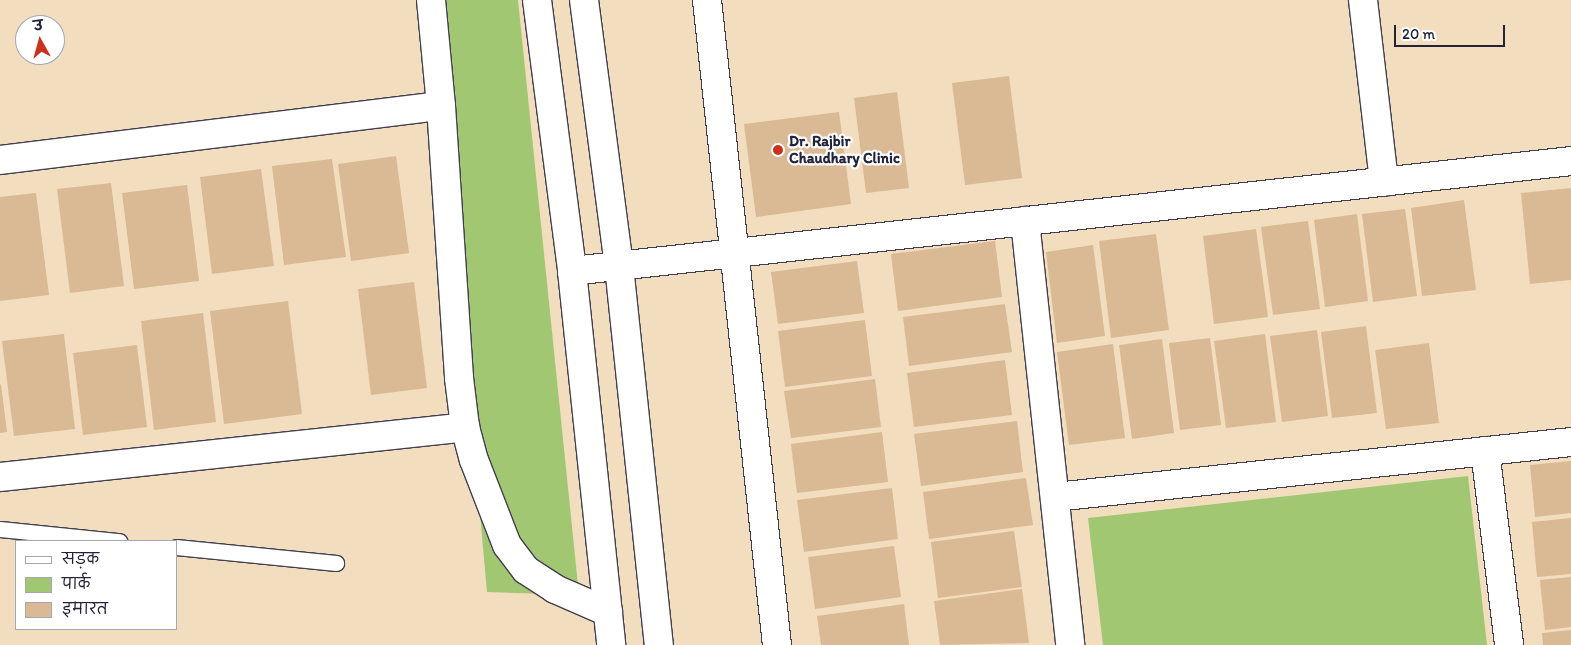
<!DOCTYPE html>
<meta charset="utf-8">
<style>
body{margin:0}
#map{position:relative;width:1571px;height:645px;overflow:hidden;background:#f2ddbf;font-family:Itim,"Playpen Sans Deva",sans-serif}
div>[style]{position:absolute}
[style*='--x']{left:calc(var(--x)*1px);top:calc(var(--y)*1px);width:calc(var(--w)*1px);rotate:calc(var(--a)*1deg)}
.green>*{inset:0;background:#a2c772}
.building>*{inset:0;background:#dab995}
.roads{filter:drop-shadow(1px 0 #413e4f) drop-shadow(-1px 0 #413e4f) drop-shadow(0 1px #413e4f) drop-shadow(0 -1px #413e4f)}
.service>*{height:15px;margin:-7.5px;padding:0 7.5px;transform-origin:7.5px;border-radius:7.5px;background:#fff}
.minor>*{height:28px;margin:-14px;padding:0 14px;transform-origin:14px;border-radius:14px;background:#fff}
.tertiary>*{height:28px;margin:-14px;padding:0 14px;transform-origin:14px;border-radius:14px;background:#fff}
.dots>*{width:14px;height:14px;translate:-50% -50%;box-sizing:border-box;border:2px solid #fff;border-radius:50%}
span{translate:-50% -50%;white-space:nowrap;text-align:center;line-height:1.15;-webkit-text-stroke:4.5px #fff;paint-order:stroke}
.poi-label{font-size:15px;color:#22223b;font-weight:700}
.left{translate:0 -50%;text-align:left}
.legend{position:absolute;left:15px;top:540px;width:162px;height:90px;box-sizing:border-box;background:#fff;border:1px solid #a7a7b1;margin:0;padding:6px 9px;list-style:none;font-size:15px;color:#22223b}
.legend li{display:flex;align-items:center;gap:10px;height:25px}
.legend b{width:25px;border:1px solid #a7a7b1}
.north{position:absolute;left:15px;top:15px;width:50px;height:50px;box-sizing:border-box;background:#fff;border:1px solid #a7a7b1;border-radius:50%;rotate:353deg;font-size:14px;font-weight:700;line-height:20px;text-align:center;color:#22223b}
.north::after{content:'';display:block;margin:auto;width:18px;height:22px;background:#c8321e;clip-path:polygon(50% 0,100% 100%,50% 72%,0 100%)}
.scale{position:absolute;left:1394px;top:25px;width:111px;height:22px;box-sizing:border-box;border:2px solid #22223b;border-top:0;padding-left:6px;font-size:15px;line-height:18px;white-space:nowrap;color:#22223b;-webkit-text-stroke:4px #fff;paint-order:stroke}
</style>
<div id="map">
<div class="green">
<i style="clip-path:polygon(434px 0,518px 0,579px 595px,487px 592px)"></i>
<i style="clip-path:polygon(1468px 476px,1487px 645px,1103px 645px,1088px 518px)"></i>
</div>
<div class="building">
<i style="clip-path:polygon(1009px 76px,1022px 178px,965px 185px,952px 83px)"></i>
<i style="clip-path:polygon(897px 92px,909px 188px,866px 193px,854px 98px)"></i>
<i style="clip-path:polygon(839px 112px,851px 204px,756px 217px,744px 124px)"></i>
<i style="clip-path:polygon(396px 156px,409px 253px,351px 261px,338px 164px)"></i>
<i style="clip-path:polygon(332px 159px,346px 257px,284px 265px,272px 166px)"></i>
<i style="clip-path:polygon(261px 169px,274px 266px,212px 274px,200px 177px)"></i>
<i style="clip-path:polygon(111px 183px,124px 286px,70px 293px,57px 189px)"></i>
<i style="clip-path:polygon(187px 185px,199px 281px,134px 289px,122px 193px)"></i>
<i style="clip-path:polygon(1571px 188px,1571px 280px,1530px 284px,1521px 193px)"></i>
<i style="clip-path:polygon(36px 193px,49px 295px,0 301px,0 197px)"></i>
<i style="clip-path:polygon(1464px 200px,1476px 290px,1422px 296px,1411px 208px)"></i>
<i style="clip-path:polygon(1405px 209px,1417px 296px,1373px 302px,1362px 214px)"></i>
<i style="clip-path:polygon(1357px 214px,1368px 301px,1325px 307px,1314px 220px)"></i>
<i style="clip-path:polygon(1308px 221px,1320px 309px,1273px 315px,1261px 227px)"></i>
<i style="clip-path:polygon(1256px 229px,1268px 317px,1214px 324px,1203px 236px)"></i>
<i style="clip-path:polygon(1156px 234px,1169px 330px,1111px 338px,1099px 241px)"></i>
<i style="clip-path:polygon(995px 241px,1002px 297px,898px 311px,891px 254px)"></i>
<i style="clip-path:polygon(1093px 245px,1105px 336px,1057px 343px,1046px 252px)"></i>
<i style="clip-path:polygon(857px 261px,864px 313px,778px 324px,771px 272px)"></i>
<i style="clip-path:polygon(414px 282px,427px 388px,371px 395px,358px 289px)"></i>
<i style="clip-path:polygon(288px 301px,302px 414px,224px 424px,210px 311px)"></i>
<i style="clip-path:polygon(1005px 304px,1012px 352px,909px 366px,903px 317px)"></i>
<i style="clip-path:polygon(203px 313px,216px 422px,154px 430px,141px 321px)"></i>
<i style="clip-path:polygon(865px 320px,872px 376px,785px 387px,778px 331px)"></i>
<i style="clip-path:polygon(1366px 326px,1377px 413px,1332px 418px,1321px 332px)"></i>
<i style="clip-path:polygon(1317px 330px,1328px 416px,1282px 422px,1270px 336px)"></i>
<i style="clip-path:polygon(64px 334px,75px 429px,14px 436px,2px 341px)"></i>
<i style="clip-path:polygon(1265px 334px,1276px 422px,1226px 428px,1214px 341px)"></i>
<i style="clip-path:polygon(1210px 338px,1221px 425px,1180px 430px,1169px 343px)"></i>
<i style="clip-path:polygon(1162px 339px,1174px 433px,1132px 439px,1119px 345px)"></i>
<i style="clip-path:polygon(1429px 343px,1439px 423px,1386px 429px,1375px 350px)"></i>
<i style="clip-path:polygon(1113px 344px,1125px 438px,1069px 445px,1057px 352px)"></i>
<i style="clip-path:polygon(137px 345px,147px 427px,83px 435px,73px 353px)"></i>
<i style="clip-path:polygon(1005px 360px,1012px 415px,914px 427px,907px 373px)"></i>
<i style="clip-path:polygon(875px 379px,881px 427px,791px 438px,784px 391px)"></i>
<i style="clip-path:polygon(1px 384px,7px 432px,0 433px,0 385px)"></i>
<i style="clip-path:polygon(1017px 421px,1023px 472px,921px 486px,914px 434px)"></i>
<i style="clip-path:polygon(882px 432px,888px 482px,797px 493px,791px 444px)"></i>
<i style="clip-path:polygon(1571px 461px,1571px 513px,1535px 517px,1530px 465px)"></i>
<i style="clip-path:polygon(1026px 478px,1033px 525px,929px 539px,923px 492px)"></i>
<i style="clip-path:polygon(892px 488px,898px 539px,804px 552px,797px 500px)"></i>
<i style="clip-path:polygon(1571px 518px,1571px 574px,1537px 577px,1532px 522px)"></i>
<i style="clip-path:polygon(1014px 531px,1022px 587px,938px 598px,931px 542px)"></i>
<i style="clip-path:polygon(894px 546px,901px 597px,815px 609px,808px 557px)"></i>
<i style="clip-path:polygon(1571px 577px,1571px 627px,1545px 630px,1540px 580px)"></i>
<i style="clip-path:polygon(1022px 589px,1029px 643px,940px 645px,934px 601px)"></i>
<i style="clip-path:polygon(904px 604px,909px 645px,821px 645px,817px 616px)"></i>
<i style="clip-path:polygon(1571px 630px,1571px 645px,1543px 645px,1542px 633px)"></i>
</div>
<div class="roads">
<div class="service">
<i style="--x:0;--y:529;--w:120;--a:5.8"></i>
<i style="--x:176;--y:547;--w:161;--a:5.7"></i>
</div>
<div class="minor">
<i style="--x:431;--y:0;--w:106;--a:84.6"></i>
<i style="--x:441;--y:106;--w:273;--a:86.2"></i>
<i style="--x:459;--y:378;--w:49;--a:83"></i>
<i style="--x:465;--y:427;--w:34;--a:75"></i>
<i style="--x:474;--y:460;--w:91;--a:68.8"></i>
<i style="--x:507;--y:545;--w:31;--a:53"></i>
<i style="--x:526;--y:570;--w:35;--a:33"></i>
<i style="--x:555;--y:589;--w:58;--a:23.5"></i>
<i style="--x:707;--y:0;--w:649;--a:83.81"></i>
<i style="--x:1363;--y:0;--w:183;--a:83.4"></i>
<i style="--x:0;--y:160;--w:444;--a:-7"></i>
<i style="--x:1025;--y:221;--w:426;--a:83.9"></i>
<i style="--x:572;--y:271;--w:1005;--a:-6.28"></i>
<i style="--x:1485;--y:451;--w:195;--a:82.9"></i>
<i style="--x:0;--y:477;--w:468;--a:-6.1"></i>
<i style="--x:1055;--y:497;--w:519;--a:-6.08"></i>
</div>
<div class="tertiary">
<i style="--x:537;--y:0;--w:273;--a:82.6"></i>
<i style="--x:572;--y:271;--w:376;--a:84"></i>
<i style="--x:584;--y:0;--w:268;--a:82.5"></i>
<i style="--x:619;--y:266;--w:381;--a:84"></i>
</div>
</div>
<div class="dots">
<i style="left:778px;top:150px;background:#c8321e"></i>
</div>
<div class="poi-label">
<span class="left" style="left:789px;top:150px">Dr. Rajbir<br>Chaudhary Clinic</span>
</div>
<ul class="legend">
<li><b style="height:6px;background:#fff"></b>सड़क</li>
<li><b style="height:14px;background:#a2c772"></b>पार्क</li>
<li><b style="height:14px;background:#dab995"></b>इमारत</li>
</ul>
<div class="north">उ</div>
<div class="scale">20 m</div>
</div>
